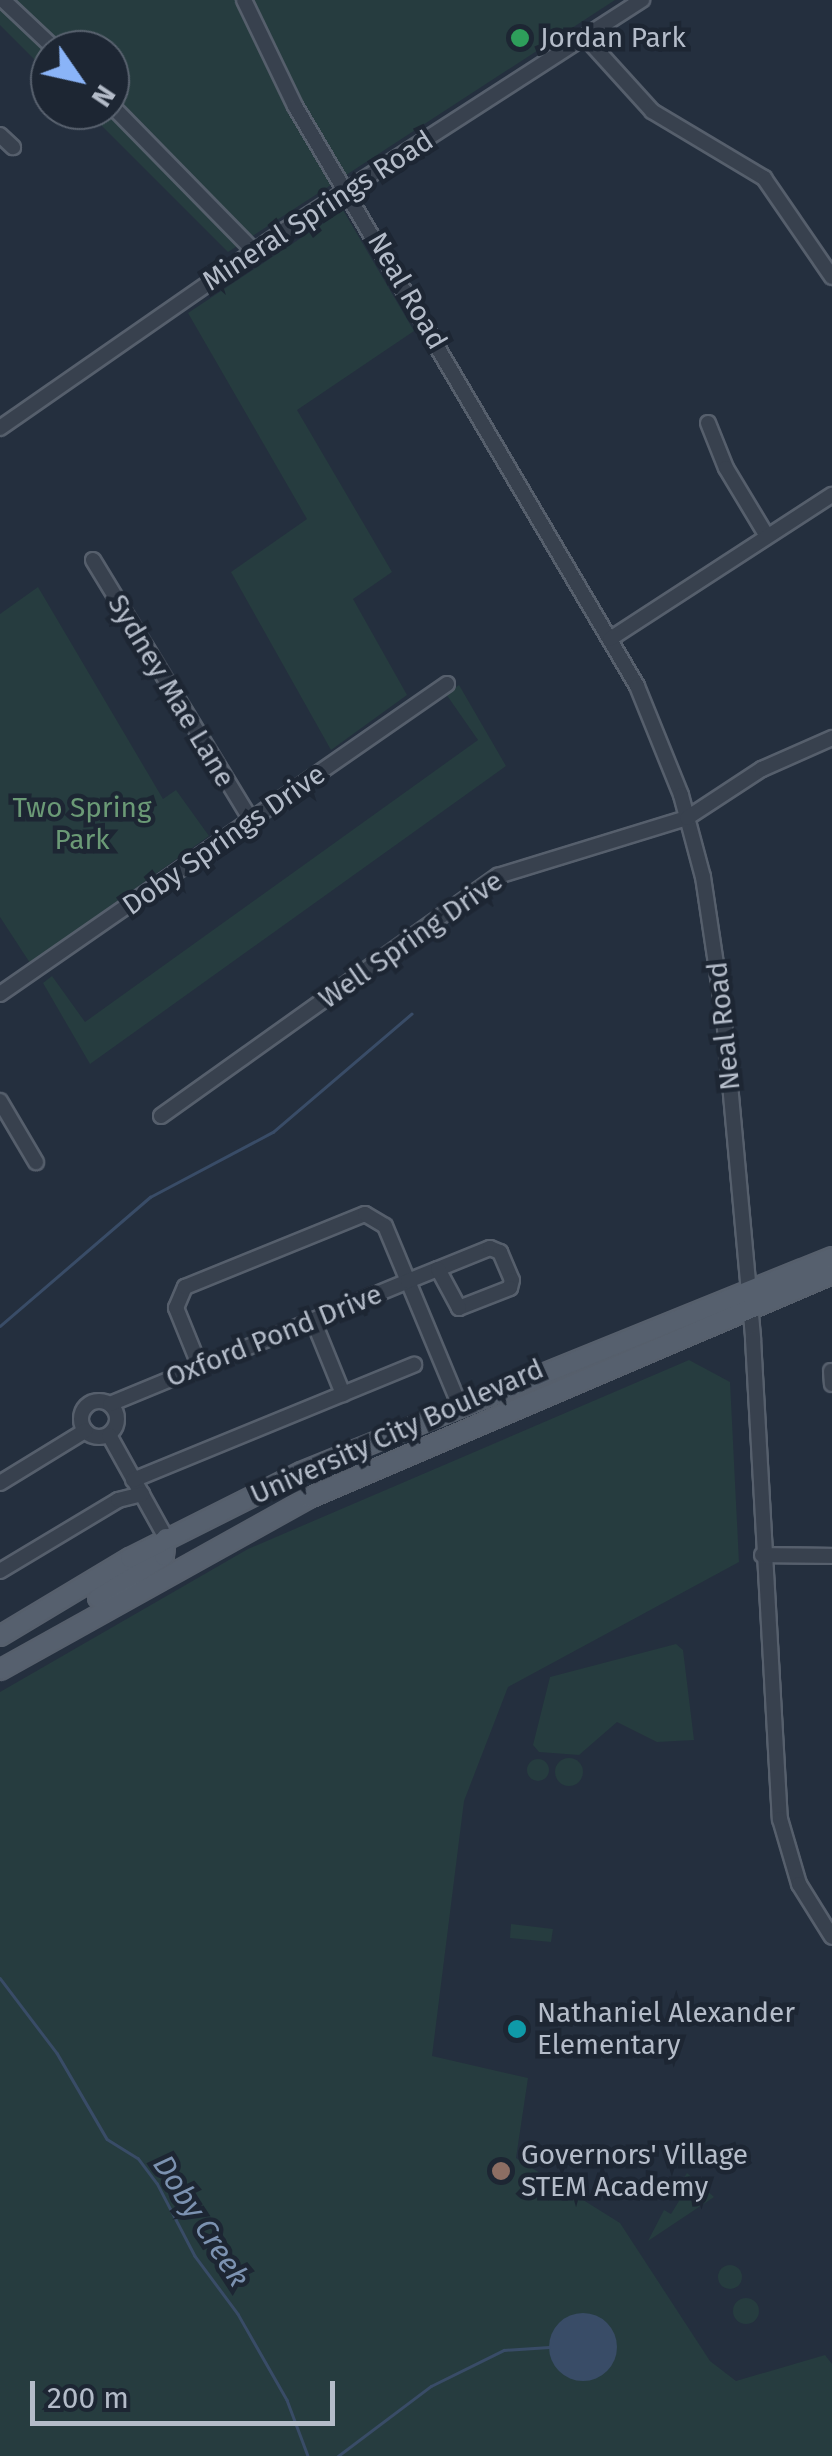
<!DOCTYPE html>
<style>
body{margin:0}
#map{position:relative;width:832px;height:2456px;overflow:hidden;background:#242f3e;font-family:"Fira Sans",sans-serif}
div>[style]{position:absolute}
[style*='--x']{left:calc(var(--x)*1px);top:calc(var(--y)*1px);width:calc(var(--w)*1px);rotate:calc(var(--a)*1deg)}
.green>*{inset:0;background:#263c3f}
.round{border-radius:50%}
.water>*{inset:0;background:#394c67}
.stream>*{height:2.5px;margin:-1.25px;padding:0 1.25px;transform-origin:1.25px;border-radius:1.25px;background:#394c67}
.roads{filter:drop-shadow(2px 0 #565f6c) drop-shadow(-2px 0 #565f6c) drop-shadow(0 2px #565f6c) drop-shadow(0 -2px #565f6c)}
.minor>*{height:14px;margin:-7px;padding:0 7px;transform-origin:7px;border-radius:7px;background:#38414e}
.minor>.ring{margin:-7px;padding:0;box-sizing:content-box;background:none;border:14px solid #38414e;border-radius:50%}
.major>*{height:18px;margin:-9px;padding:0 9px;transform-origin:9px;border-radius:9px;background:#56606e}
.dots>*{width:28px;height:28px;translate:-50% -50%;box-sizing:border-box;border:5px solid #1d2633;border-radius:50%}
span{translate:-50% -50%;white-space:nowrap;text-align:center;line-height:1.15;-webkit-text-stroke:9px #1d2633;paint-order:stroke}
.poi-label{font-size:28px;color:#b4bcc9}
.left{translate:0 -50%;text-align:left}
.street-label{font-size:28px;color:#b4bcc9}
.park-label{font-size:28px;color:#6b9a76}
.water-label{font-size:30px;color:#7c92b1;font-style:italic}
.north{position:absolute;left:30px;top:30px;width:100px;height:100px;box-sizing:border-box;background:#1d2633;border:2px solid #59626f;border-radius:50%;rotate:124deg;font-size:28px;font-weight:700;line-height:40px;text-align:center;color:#b4bcc9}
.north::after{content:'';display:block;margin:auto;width:35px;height:45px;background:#8ab4f8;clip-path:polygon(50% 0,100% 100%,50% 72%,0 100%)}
.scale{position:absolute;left:30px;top:2381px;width:305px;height:45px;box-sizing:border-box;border:5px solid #b4bcc9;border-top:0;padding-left:12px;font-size:30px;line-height:35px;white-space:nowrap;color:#b4bcc9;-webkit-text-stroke:8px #1d2633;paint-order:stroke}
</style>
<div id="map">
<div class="green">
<i style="clip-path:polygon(0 0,615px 0,228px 252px,86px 110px,110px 110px,110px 50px,50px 50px,50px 75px,0 25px)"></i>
<i style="clip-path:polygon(343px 210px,414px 331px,297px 410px,392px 572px,353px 599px,407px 695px,331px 750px,231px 572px,307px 519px,188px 313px)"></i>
<i style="clip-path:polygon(38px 587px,163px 799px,176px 790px,209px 836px,30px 963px,0 917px,0 614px)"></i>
<i style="clip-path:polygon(459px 685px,506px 766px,90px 1064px,43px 983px,52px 976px,85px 1022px,478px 740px,446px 694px)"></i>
<i style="clip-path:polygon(689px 1360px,730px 1382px,739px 1562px,508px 1687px,464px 1801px,432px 2056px,528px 2078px,516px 2158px,620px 2223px,710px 2361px,736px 2381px,825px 2355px,832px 2364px,832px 2456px,0 2456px,0 1692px,248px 1549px)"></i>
<i style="clip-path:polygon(676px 1644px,683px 1650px,694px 1740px,657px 1742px,617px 1722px,579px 1755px,539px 1752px,533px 1745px,550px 1677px)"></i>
<i class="round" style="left:555px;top:1758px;width:28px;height:28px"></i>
<i class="round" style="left:527px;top:1759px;width:22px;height:22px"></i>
<i style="clip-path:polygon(511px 1924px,553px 1929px,551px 1942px,510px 1938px)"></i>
<i style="clip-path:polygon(687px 2173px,714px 2197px,648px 2241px,664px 2210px,671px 2214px,679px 2201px,673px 2196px)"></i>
<i class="round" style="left:718px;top:2265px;width:24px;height:24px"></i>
<i class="round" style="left:733px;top:2298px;width:26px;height:26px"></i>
</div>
<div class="water">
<i class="round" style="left:549px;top:2313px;width:68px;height:68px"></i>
</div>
<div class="stream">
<i style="--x:0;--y:1326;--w:198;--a:-40.7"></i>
<i style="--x:150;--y:1197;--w:139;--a:-27.9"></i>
<i style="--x:273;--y:1132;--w:182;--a:-40.5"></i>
<i style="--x:0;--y:1978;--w:94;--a:52.8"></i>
<i style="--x:57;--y:2053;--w:99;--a:59.8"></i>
<i style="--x:107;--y:2139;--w:36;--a:32"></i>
<i style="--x:138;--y:2158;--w:31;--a:53"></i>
<i style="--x:157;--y:2183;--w:82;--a:62.5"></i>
<i style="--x:195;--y:2256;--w:72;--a:53.4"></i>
<i style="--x:238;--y:2314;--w:99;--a:60.3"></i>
<i style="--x:287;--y:2400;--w:60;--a:69.4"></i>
<i style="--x:338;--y:2456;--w:116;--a:-37"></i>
<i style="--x:431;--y:2386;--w:81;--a:-26.3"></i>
<i style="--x:504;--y:2350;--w:45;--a:-3.8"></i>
</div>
<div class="roads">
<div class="minor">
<i style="--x:3;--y:0;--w:73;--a:43.3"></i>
<i style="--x:244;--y:0;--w:118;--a:64.3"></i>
<i style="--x:295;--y:106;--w:673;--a:59.47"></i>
<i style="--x:637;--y:686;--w:118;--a:68"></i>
<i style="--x:681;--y:795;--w:85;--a:75"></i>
<i style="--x:703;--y:877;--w:143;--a:81.5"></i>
<i style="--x:724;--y:1018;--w:322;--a:84.8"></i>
<i style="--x:753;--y:1339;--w:481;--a:86.8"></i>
<i style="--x:780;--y:1819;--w:68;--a:73.7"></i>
<i style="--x:799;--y:1884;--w:62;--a:58.1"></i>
<i style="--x:585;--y:37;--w:100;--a:47.8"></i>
<i style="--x:652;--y:111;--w:131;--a:30.9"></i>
<i style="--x:764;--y:178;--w:120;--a:55.5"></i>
<i style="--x:110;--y:104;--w:206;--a:45.6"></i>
<i style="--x:0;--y:135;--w:18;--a:43"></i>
<i style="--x:708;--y:423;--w:48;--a:68.2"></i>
<i style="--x:726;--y:468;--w:76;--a:59"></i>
<i style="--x:0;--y:428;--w:347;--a:-34.8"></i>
<i style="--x:285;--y:230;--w:425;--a:-32.8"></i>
<i style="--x:93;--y:560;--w:304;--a:58.7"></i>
<i style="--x:610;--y:639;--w:265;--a:-33"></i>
<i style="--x:0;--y:994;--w:544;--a:-34.74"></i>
<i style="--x:0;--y:1101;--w:71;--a:59.5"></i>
<i style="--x:161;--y:1116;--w:414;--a:-35.5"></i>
<i style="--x:498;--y:876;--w:198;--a:-17.1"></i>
<i style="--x:687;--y:818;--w:90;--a:-33.2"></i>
<i style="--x:762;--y:769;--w:77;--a:-23.9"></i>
<i style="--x:313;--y:1320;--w:80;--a:67.9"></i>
<i style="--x:200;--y:1367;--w:64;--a:-112.1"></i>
<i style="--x:176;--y:1308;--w:23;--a:-67"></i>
<i style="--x:185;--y:1287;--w:194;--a:-22.1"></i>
<i style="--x:365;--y:1214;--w:23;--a:31"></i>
<i style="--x:385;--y:1226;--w:193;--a:67.4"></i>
<i style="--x:831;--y:1371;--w:13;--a:86"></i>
<i class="ring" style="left:81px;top:1401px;width:22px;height:22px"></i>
<i style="--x:110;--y:1404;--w:322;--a:-22.4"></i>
<i style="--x:408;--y:1281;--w:32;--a:-22"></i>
<i style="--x:438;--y:1269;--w:56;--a:-22"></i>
<i style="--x:490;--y:1248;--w:11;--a:22"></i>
<i style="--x:500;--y:1252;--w:30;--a:67"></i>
<i style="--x:512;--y:1280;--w:8;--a:104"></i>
<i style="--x:510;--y:1288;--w:55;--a:158.6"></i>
<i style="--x:459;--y:1308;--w:44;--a:-118.3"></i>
<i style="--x:109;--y:1435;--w:118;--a:61"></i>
<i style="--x:133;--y:1480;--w:304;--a:-22.3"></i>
<i style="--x:0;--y:1483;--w:100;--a:-31.5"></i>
<i style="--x:762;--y:1555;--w:70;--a:0.8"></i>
<i style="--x:0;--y:1571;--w:138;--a:-31"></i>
<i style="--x:118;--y:1500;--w:25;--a:-14"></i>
</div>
<div class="major">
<i style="--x:98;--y:1598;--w:78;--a:-32.5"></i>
<i style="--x:164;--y:1556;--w:18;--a:-84"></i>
<i style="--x:0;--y:1636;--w:152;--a:-31"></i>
<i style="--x:130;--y:1558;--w:191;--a:-26.7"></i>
<i style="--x:301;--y:1472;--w:573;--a:-22.04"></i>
<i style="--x:0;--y:1670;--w:354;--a:-29.1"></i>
<i style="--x:309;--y:1498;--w:569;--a:-23.19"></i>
</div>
</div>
<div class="dots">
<i style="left:520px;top:38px;background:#2e9e5b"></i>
<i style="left:517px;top:2029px;background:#0f9aa8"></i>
<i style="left:501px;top:2171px;background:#8d6e63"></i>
</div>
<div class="poi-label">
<span class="left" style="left:540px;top:38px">Jordan Park</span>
<span class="left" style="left:537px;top:2029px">Nathaniel Alexander<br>Elementary</span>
<span class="left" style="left:521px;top:2171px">Governors' Village<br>STEM Academy</span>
</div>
<div class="street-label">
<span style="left:318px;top:211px;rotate:-33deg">Mineral Springs Road</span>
<span style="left:407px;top:291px;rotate:60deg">Neal Road</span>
<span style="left:171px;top:691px;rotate:59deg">Sydney Mae Lane</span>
<span style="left:224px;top:840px;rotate:-35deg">Doby Springs Drive</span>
<span style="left:411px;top:940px;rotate:-35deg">Well Spring Drive</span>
<span style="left:724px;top:1026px;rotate:-96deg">Neal Road</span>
<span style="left:274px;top:1336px;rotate:-22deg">Oxford Pond Drive</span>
<span style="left:397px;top:1432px;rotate:-24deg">University City Boulevard</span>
</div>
<div class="park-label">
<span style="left:82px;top:824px">Two Spring<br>Park</span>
</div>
<div class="water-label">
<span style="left:201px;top:2221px;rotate:57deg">Doby Creek</span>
</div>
<div class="north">N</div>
<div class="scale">200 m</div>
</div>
